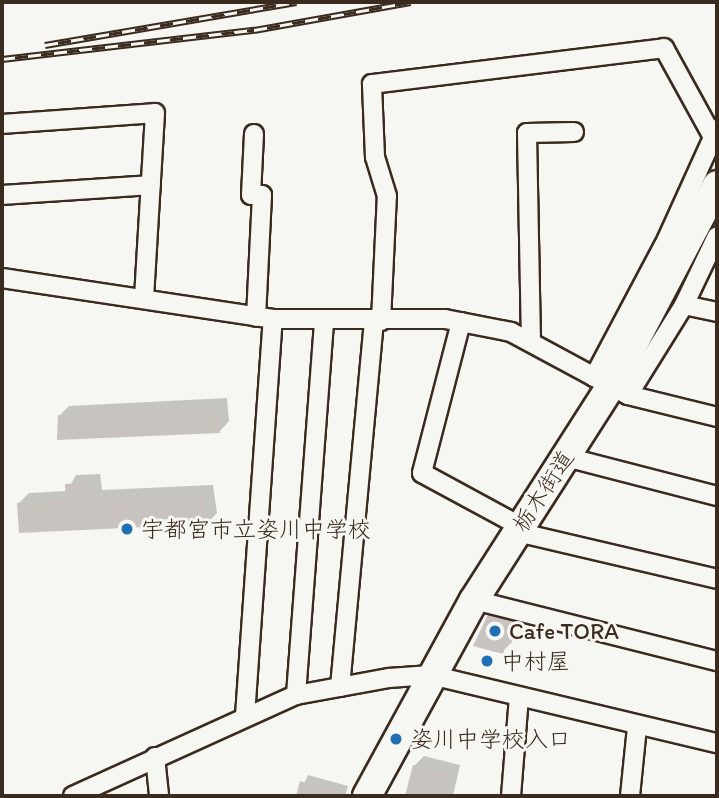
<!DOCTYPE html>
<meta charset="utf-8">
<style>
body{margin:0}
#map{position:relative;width:719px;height:798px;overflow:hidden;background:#f6f6f2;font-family:Itim,"Klee One",sans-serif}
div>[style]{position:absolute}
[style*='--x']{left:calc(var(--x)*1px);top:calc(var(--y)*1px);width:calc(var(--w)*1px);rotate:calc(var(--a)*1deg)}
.shadow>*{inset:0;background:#0003}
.building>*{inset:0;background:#c8c3be}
.roads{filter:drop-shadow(2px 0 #3b2a1e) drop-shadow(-2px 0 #3b2a1e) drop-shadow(0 2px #3b2a1e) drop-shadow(0 -2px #3b2a1e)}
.street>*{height:18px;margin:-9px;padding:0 9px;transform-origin:9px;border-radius:9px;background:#f6f6f2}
.primary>*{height:28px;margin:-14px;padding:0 14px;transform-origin:14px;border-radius:14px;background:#f6f6f2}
.rail>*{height:7px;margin-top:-3.5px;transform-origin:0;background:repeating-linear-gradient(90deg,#f6f6f2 0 13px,#3b2a1e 0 26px);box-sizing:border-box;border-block:2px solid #3b2a1e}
.dots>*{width:19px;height:19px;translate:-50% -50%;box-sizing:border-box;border:4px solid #f6f6f2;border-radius:50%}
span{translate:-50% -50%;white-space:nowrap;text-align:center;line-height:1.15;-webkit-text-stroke:6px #f6f6f2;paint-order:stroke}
.street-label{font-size:23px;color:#3b2a1e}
.poi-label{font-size:23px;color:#3b2a1e}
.left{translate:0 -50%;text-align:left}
.frame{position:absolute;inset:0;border:4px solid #3b2a1e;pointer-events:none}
</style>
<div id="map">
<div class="shadow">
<i style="clip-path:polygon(227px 398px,229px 421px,220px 431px,59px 416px,69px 406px)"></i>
<i style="clip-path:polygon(100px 474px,102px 490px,213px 485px,217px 513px,208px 522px,19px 503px,29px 493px,67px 491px,76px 475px)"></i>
<i style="clip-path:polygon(523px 607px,512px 642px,502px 652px,476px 644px)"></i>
<i style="clip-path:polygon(424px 756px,460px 765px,453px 796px,407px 796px,414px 766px)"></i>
<i style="clip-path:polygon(308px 775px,348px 786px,345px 796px,298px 796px)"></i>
</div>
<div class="building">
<i style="clip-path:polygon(217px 407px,220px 433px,57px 440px,58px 415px)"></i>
<i style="clip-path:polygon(91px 483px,92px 499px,203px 494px,208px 524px,19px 533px,17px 503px,66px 500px,65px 484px)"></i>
<i style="clip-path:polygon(491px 608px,515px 617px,503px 654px,473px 646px)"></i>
<i style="clip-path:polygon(413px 765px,452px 775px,446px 796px,405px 796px)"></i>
<i style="clip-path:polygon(300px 781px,343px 793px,342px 796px,296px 796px)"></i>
</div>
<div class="roads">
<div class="street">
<i style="--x:2;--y:124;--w:153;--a:-4.1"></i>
<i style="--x:155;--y:113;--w:186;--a:93.4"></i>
<i style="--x:254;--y:134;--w:61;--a:92.8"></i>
<i style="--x:251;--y:195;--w:11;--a:0"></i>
<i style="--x:262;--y:195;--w:122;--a:92.8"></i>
<i style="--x:2;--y:195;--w:149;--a:-3.8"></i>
<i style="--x:2;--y:278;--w:274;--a:8.6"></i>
<i style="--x:273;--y:319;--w:172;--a:0"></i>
<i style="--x:445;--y:319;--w:67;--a:11.1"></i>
<i style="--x:511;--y:332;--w:133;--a:28.3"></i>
<i style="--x:628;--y:395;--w:92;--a:13.9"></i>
<i style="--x:684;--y:305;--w:34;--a:12"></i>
<i style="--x:381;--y:321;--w:125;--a:-87.3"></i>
<i style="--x:387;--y:196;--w:41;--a:-107.1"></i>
<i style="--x:375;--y:157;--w:73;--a:-92.4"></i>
<i style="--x:372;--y:84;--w:294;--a:-7"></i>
<i style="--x:664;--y:48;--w:102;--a:61.2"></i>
<i style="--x:461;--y:322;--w:156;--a:104.5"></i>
<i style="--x:422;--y:473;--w:111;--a:28.4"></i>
<i style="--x:531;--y:342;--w:209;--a:-91.1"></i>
<i style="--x:527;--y:133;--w:47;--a:-1.2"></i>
<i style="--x:594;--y:377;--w:156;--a:-62.1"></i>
<i style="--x:667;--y:239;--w:121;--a:-65.6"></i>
<i style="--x:628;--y:395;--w:106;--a:-58.1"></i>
<i style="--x:684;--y:305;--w:76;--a:-64.4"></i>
<i style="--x:566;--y:457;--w:156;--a:14.5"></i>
<i style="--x:517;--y:532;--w:205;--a:13.2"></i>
<i style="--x:474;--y:600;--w:251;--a:14.1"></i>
<i style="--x:340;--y:687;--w:368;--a:-84.7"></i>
<i style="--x:296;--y:695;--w:375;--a:-85.7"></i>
<i style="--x:245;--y:716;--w:398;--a:-86"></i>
<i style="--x:155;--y:757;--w:39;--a:84"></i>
<i style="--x:73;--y:796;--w:245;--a:-24.4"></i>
<i style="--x:296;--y:695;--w:95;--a:-10.4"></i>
<i style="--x:389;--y:678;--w:42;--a:-4.1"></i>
<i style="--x:431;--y:675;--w:294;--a:13.4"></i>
<i style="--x:511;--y:796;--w:99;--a:-85.4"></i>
<i style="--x:630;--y:796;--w:69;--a:-84.2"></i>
</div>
<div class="primary">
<i style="--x:367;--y:796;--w:223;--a:-61.4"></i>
<i style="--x:474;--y:600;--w:254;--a:-57.4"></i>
<i style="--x:611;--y:386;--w:227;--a:-62.2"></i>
</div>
</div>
<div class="rail">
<i style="--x:45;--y:45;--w:255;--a:-9.7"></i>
<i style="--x:2;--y:59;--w:254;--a:-6.6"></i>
<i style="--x:254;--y:30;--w:159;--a:-10.1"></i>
</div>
<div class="dots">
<i style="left:127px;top:529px;background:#1f6fb2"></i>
<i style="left:495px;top:631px;background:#1f6fb2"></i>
<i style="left:487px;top:661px;background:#1f6fb2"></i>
<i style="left:396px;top:739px;background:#1f6fb2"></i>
</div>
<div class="street-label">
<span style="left:543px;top:491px;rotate:-57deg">栃木街道</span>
</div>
<div class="poi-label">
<span class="left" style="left:141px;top:529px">宇都宮市立姿川中学校</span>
<span class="left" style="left:509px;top:631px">Cafe TORA</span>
<span class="left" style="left:501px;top:661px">中村屋</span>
<span class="left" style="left:410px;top:739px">姿川中学校入口</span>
</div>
<div class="frame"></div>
</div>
